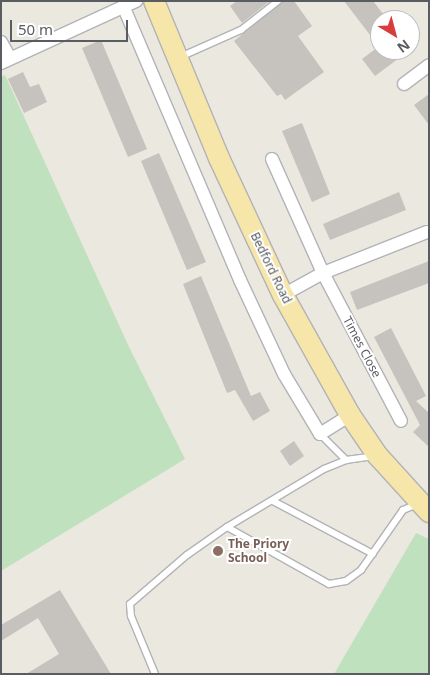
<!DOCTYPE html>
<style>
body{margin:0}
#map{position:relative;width:430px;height:675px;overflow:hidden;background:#ebe8e0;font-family:"Noto Sans",sans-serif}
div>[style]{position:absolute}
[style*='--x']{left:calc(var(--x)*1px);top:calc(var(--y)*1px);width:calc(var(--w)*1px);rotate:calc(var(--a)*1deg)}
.green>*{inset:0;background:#c0e1be}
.building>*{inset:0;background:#c6c2be}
.roads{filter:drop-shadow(1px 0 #b1b3b7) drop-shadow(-1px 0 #b1b3b7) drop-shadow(0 1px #b1b3b7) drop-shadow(0 -1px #b1b3b7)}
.lane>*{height:6px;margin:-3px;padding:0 3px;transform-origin:3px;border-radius:3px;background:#fff}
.street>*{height:12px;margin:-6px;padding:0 6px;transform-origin:6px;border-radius:6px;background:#fff}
.primary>*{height:20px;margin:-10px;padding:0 10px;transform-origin:10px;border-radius:10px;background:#f7e6a9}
.dots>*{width:14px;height:14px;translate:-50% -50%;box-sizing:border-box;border:2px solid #fff;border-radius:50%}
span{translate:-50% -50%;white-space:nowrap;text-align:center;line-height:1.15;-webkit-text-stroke:4px #fff;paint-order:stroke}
.street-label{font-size:12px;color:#595c60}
.education-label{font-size:12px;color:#785e54;font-weight:700}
.left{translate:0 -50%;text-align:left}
.frame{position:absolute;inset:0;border:2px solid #595c60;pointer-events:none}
.north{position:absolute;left:370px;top:10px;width:50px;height:50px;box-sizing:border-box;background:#fff;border:1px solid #bdbebf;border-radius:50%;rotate:143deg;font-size:14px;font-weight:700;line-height:20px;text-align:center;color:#595c60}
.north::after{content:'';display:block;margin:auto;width:18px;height:22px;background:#d83d39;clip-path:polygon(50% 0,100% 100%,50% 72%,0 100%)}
.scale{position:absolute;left:10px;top:20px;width:118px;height:22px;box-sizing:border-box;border:2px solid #595c60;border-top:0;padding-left:6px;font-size:15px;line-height:18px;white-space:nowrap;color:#595c60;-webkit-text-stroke:4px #fff;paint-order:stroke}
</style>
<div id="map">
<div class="green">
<i style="clip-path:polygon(5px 75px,129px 347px,185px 459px,1px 571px,1px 77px)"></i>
<i style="clip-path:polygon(416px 533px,429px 539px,429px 674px,334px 674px)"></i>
</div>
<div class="building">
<i style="clip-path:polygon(237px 1px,270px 1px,242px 23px,230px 6px)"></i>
<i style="clip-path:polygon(283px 1px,294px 1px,312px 26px,298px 36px,324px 72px,285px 100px,281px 94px,277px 96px,234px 41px)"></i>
<i style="clip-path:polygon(344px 1px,373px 1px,384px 15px,380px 17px,380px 48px)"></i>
<i style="clip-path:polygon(101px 40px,147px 149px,128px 157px,82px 48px)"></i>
<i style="clip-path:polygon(374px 50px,410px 50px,375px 76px,362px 59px)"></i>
<i style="clip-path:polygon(23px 72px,30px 87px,39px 84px,47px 102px,24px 113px,8px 79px)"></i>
<i style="clip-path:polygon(429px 94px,429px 125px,414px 105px)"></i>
<i style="clip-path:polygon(302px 123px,330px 194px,312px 202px,282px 131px)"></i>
<i style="clip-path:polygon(159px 153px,206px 262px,187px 270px,141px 161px)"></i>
<i style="clip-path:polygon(399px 192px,406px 210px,330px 240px,323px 224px)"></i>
<i style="clip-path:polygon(429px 261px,429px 283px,357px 310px,350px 292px)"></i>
<i style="clip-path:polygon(201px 276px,251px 396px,260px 392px,270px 411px,253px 421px,235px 390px,227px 393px,183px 284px)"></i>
<i style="clip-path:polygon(391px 328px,426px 396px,416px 401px,429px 413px,429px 447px,413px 432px,420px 425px,374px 337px)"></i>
<i style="clip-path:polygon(294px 441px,304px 456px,290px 466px,280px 451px)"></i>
<i style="clip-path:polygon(60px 590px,111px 674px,26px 674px,59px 654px,38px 618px,1px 641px,1px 625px)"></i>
</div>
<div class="roads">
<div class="lane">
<i style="--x:180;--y:57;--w:67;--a:-23.9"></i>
<i style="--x:241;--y:30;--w:47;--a:-38.1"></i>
<i style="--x:320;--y:434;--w:37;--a:45"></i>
<i style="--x:273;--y:501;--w:113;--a:27.9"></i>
<i style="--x:227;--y:527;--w:117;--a:29.2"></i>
<i style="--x:329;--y:584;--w:17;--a:-10"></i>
<i style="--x:346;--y:581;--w:19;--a:-36"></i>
<i style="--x:361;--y:570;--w:73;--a:-55"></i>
<i style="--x:403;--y:510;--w:15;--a:-23"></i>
<i style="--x:155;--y:674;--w:63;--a:-112.5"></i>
<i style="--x:131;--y:616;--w:12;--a:-95"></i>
<i style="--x:130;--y:604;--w:75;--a:-40.7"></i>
<i style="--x:187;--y:555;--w:49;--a:-35"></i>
<i style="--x:227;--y:527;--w:113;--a:-30.9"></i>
<i style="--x:324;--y:469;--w:24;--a:-22"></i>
<i style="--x:346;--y:460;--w:28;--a:-8"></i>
</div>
<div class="street">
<i style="--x:124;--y:8;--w:296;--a:66.9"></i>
<i style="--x:240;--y:280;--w:104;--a:64.9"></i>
<i style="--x:284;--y:374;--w:70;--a:59"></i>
<i style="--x:320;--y:434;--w:36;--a:-32"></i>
<i style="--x:1;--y:42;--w:18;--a:61"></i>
<i style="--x:1;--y:63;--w:149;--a:-24.7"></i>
<i style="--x:404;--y:84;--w:31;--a:-37"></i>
<i style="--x:272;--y:159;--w:125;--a:65.9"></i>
<i style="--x:323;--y:273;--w:167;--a:62.2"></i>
<i style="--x:283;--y:295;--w:46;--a:-28.8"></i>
<i style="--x:323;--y:273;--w:112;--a:-21.5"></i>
</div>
<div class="primary">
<i style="--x:154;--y:1;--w:170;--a:67.5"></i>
<i style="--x:219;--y:158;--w:151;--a:65"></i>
<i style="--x:283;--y:295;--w:137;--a:60.8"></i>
<i style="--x:350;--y:415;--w:50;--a:55.7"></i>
<i style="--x:378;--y:456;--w:76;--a:47.7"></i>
</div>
</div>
<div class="dots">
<i style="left:218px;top:551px;background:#8d6e63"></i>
</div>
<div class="street-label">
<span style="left:271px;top:268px;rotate:64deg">Bedford Road</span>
<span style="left:362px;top:347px;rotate:62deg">Times Close</span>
</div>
<div class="education-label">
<span class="left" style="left:228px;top:551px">The Priory<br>School</span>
</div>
<div class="frame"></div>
<div class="north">N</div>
<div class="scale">50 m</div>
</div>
